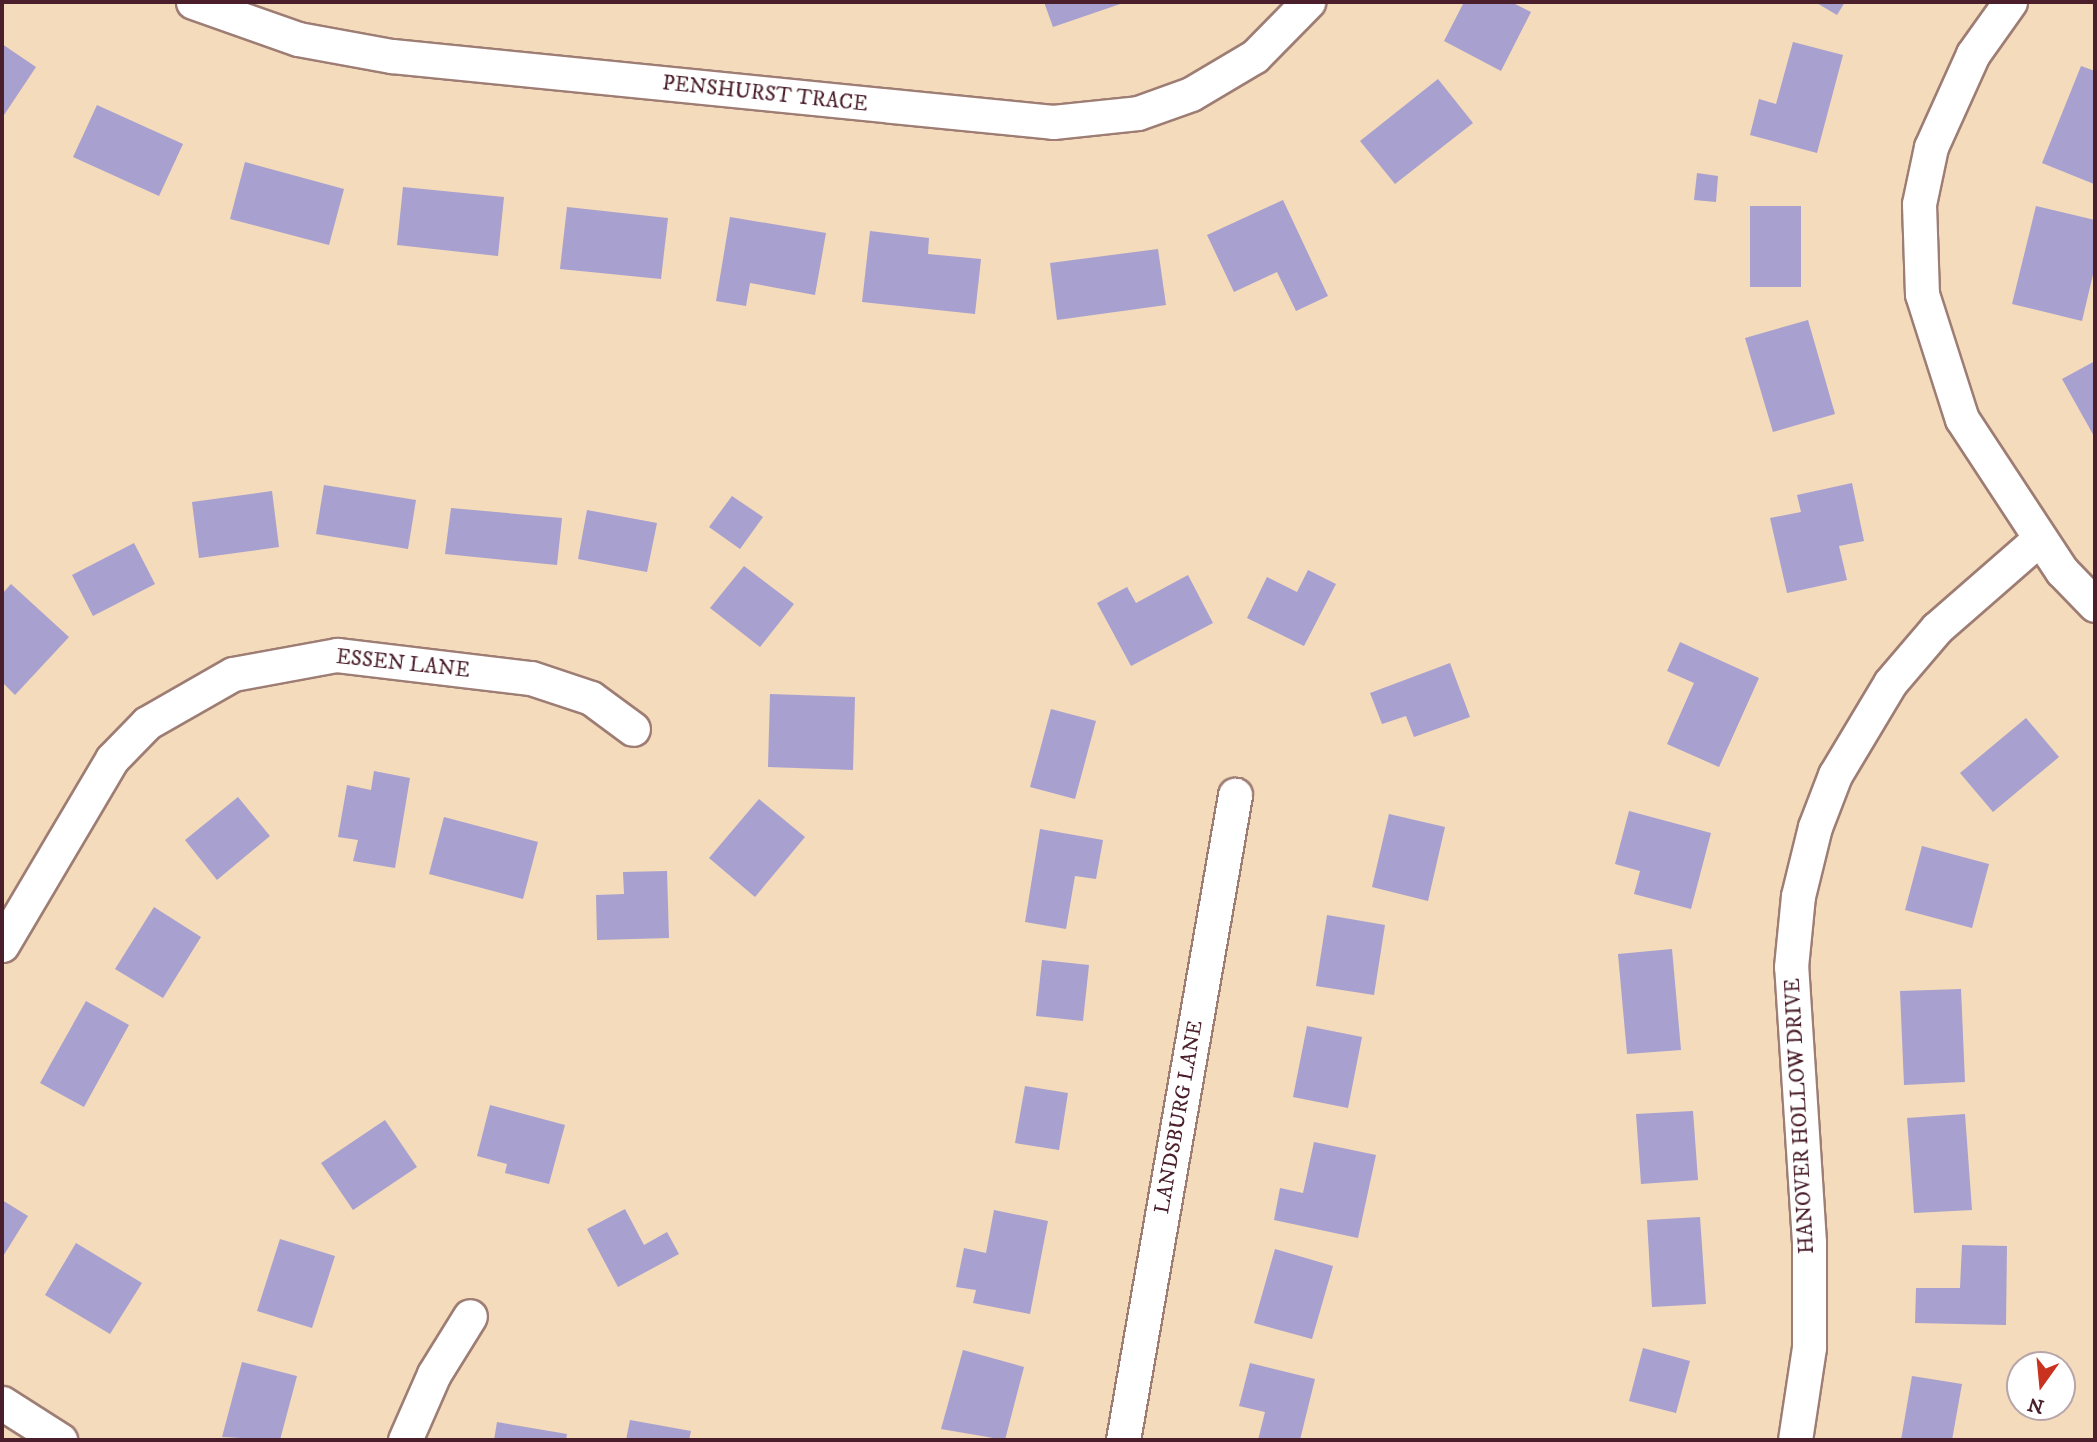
<!DOCTYPE html>
<style>
body{margin:0}
#map{position:relative;width:2097px;height:1442px;overflow:hidden;background:#f3dbbc;font-family:"IM FELL DW Pica",serif}
div>[style]{position:absolute}
[style*='--x']{left:calc(var(--x)*1px);top:calc(var(--y)*1px);width:calc(var(--w)*1px);rotate:calc(var(--a)*1deg)}
.building>*{inset:0;background:#a8a0ce}
.roads{filter:drop-shadow(2px 0 #9e7d74) drop-shadow(-2px 0 #9e7d74) drop-shadow(0 2px #9e7d74) drop-shadow(0 -2px #9e7d74)}
.street>*{height:33px;margin:-16.5px;padding:0 16.5px;transform-origin:16.5px;border-radius:16.5px;background:#fff}
span{translate:-50% -50%;white-space:nowrap;text-align:center;line-height:1.15;-webkit-text-stroke:6px #fff;paint-order:stroke}
.street-label{font-size:21px;color:#4a1f2b}
.frame{position:absolute;inset:0;border:4px solid #4a1f2b;pointer-events:none}
.north{position:absolute;left:2006px;top:1351px;width:70px;height:70px;box-sizing:border-box;background:#fff;border:2px solid #b7a5aa;border-radius:50%;rotate:195deg;font-size:19px;font-weight:700;line-height:28px;text-align:center;color:#4a1f2b}
.north::after{content:'';display:block;margin:auto;width:24px;height:32px;background:#c8321e;clip-path:polygon(50% 0,100% 100%,50% 72%,0 100%)}
</style>
<div id="map">
<div class="building">
<i style="clip-path:polygon(1044px 2px,1126px 2px,1053px 27px)"></i>
<i style="clip-path:polygon(1464px 2px,1511px 2px,1531px 12px,1501px 71px,1444px 41px)"></i>
<i style="clip-path:polygon(1815px 2px,1845px 2px,1837px 15px)"></i>
<i style="clip-path:polygon(1793px 42px,1843px 55px,1817px 153px,1750px 135px,1759px 99px,1776px 104px)"></i>
<i style="clip-path:polygon(2px 44px,36px 67px,2px 118px)"></i>
<i style="clip-path:polygon(2081px 66px,2095px 71px,2094px 184px,2042px 163px)"></i>
<i style="clip-path:polygon(1438px 79px,1473px 123px,1395px 184px,1360px 141px)"></i>
<i style="clip-path:polygon(97px 105px,183px 144px,159px 196px,73px 157px)"></i>
<i style="clip-path:polygon(245px 162px,344px 189px,329px 245px,230px 219px)"></i>
<i style="clip-path:polygon(1697px 173px,1718px 176px,1716px 202px,1694px 200px)"></i>
<i style="clip-path:polygon(403px 187px,504px 197px,498px 256px,397px 245px)"></i>
<i style="clip-path:polygon(1283px 200px,1328px 296px,1296px 311px,1277px 272px,1234px 292px,1207px 235px)"></i>
<i style="clip-path:polygon(1750px 206px,1801px 206px,1801px 287px,1750px 287px)"></i>
<i style="clip-path:polygon(2036px 206px,2095px 220px,2095px 266px,2082px 321px,2012px 304px)"></i>
<i style="clip-path:polygon(567px 207px,668px 218px,661px 279px,560px 269px)"></i>
<i style="clip-path:polygon(730px 217px,826px 233px,815px 295px,750px 283px,746px 306px,716px 301px)"></i>
<i style="clip-path:polygon(870px 231px,929px 238px,928px 254px,981px 259px,975px 314px,862px 302px)"></i>
<i style="clip-path:polygon(1158px 249px,1166px 305px,1057px 320px,1050px 263px)"></i>
<i style="clip-path:polygon(1808px 320px,1835px 414px,1773px 432px,1745px 338px)"></i>
<i style="clip-path:polygon(2095px 361px,2095px 438px,2062px 379px)"></i>
<i style="clip-path:polygon(1852px 483px,1864px 541px,1839px 546px,1847px 580px,1787px 593px,1770px 518px,1801px 512px,1797px 495px)"></i>
<i style="clip-path:polygon(324px 485px,416px 500px,408px 549px,316px 534px)"></i>
<i style="clip-path:polygon(272px 491px,279px 547px,199px 558px,192px 502px)"></i>
<i style="clip-path:polygon(732px 496px,763px 517px,740px 549px,709px 527px)"></i>
<i style="clip-path:polygon(451px 508px,562px 518px,557px 565px,445px 554px)"></i>
<i style="clip-path:polygon(587px 510px,657px 523px,647px 572px,578px 559px)"></i>
<i style="clip-path:polygon(134px 543px,155px 584px,93px 616px,72px 575px)"></i>
<i style="clip-path:polygon(744px 566px,794px 604px,760px 647px,710px 608px)"></i>
<i style="clip-path:polygon(1308px 570px,1336px 584px,1304px 646px,1247px 618px,1267px 577px,1297px 592px)"></i>
<i style="clip-path:polygon(1188px 575px,1213px 623px,1131px 666px,1097px 603px,1127px 587px,1136px 603px)"></i>
<i style="clip-path:polygon(11px 584px,69px 637px,15px 695px,2px 682px,2px 594px)"></i>
<i style="clip-path:polygon(1680px 642px,1759px 678px,1719px 767px,1667px 744px,1694px 683px,1667px 671px)"></i>
<i style="clip-path:polygon(1450px 663px,1470px 717px,1414px 737px,1406px 716px,1382px 724px,1370px 693px)"></i>
<i style="clip-path:polygon(770px 694px,855px 697px,853px 770px,768px 767px)"></i>
<i style="clip-path:polygon(1051px 709px,1096px 721px,1075px 799px,1030px 787px)"></i>
<i style="clip-path:polygon(2026px 718px,2059px 757px,1993px 812px,1960px 773px)"></i>
<i style="clip-path:polygon(374px 771px,410px 778px,395px 868px,353px 861px,358px 840px,338px 837px,347px 785px,371px 790px)"></i>
<i style="clip-path:polygon(238px 797px,270px 836px,217px 880px,185px 840px)"></i>
<i style="clip-path:polygon(759px 799px,805px 837px,755px 897px,709px 858px)"></i>
<i style="clip-path:polygon(1629px 811px,1711px 833px,1691px 909px,1634px 894px,1640px 871px,1615px 864px)"></i>
<i style="clip-path:polygon(1389px 814px,1445px 827px,1428px 901px,1372px 887px)"></i>
<i style="clip-path:polygon(444px 817px,538px 842px,523px 899px,429px 874px)"></i>
<i style="clip-path:polygon(1040px 829px,1103px 840px,1096px 879px,1075px 876px,1066px 929px,1025px 922px)"></i>
<i style="clip-path:polygon(1922px 846px,1989px 864px,1972px 928px,1905px 910px)"></i>
<i style="clip-path:polygon(667px 871px,669px 938px,597px 940px,596px 895px,624px 894px,623px 872px)"></i>
<i style="clip-path:polygon(154px 907px,201px 937px,163px 998px,115px 969px)"></i>
<i style="clip-path:polygon(1327px 915px,1385px 925px,1374px 995px,1316px 986px)"></i>
<i style="clip-path:polygon(1672px 949px,1681px 1050px,1627px 1054px,1618px 954px)"></i>
<i style="clip-path:polygon(1042px 960px,1089px 965px,1083px 1021px,1036px 1016px)"></i>
<i style="clip-path:polygon(1961px 989px,1965px 1082px,1904px 1085px,1900px 991px)"></i>
<i style="clip-path:polygon(86px 1001px,129px 1025px,84px 1107px,40px 1083px)"></i>
<i style="clip-path:polygon(1307px 1026px,1362px 1037px,1348px 1108px,1293px 1097px)"></i>
<i style="clip-path:polygon(1025px 1086px,1068px 1093px,1059px 1150px,1015px 1143px)"></i>
<i style="clip-path:polygon(490px 1105px,565px 1125px,549px 1184px,505px 1173px,507px 1164px,477px 1156px)"></i>
<i style="clip-path:polygon(1693px 1111px,1698px 1180px,1641px 1184px,1636px 1114px)"></i>
<i style="clip-path:polygon(1965px 1114px,1972px 1210px,1914px 1213px,1907px 1118px)"></i>
<i style="clip-path:polygon(385px 1120px,417px 1167px,353px 1210px,321px 1163px)"></i>
<i style="clip-path:polygon(1314px 1142px,1376px 1155px,1358px 1238px,1274px 1220px,1280px 1188px,1303px 1193px)"></i>
<i style="clip-path:polygon(2px 1200px,28px 1216px,2px 1258px)"></i>
<i style="clip-path:polygon(625px 1209px,644px 1245px,667px 1232px,679px 1254px,618px 1287px,587px 1229px)"></i>
<i style="clip-path:polygon(994px 1210px,1048px 1221px,1030px 1314px,973px 1303px,976px 1290px,956px 1287px,964px 1248px,986px 1253px)"></i>
<i style="clip-path:polygon(1700px 1217px,1706px 1304px,1652px 1307px,1647px 1220px)"></i>
<i style="clip-path:polygon(280px 1239px,335px 1256px,312px 1328px,257px 1311px)"></i>
<i style="clip-path:polygon(76px 1243px,142px 1283px,110px 1334px,45px 1295px)"></i>
<i style="clip-path:polygon(1962px 1245px,2007px 1246px,2006px 1325px,1915px 1323px,1916px 1288px,1960px 1288px)"></i>
<i style="clip-path:polygon(1275px 1249px,1333px 1266px,1312px 1339px,1254px 1323px)"></i>
<i style="clip-path:polygon(1643px 1348px,1690px 1361px,1676px 1413px,1629px 1401px)"></i>
<i style="clip-path:polygon(963px 1350px,1024px 1367px,1005px 1440px,941px 1429px)"></i>
<i style="clip-path:polygon(242px 1362px,297px 1376px,280px 1440px,222px 1437px)"></i>
<i style="clip-path:polygon(1250px 1363px,1315px 1379px,1300px 1440px,1258px 1440px,1265px 1412px,1239px 1406px)"></i>
<i style="clip-path:polygon(1912px 1376px,1962px 1384px,1952px 1440px,1901px 1440px)"></i>
<i style="clip-path:polygon(630px 1420px,691px 1431px,689px 1440px,626px 1440px)"></i>
<i style="clip-path:polygon(497px 1422px,567px 1434px,566px 1440px,494px 1440px)"></i>
</div>
<div class="roads">
<div class="street">
<i style="--x:193;--y:2;--w:111;--a:19.4"></i>
<i style="--x:298;--y:39;--w:96;--a:10.3"></i>
<i style="--x:392;--y:56;--w:664;--a:5.7"></i>
<i style="--x:1053;--y:122;--w:85;--a:-6"></i>
<i style="--x:1138;--y:113;--w:56;--a:-19.7"></i>
<i style="--x:1191;--y:94;--w:74;--a:-30.7"></i>
<i style="--x:1255;--y:56;--w:76;--a:-45.5"></i>
<i style="--x:2010;--y:2;--w:64;--a:125.4"></i>
<i style="--x:1973;--y:54;--w:102;--a:114.3"></i>
<i style="--x:1931;--y:147;--w:58;--a:101.9"></i>
<i style="--x:1919;--y:204;--w:90;--a:88.1"></i>
<i style="--x:1922;--y:294;--w:131;--a:72.3"></i>
<i style="--x:1962;--y:419;--w:182;--a:56.7"></i>
<i style="--x:2062;--y:571;--w:47;--a:45.9"></i>
<i style="--x:2;--y:945;--w:216;--a:-59.4"></i>
<i style="--x:112;--y:759;--w:50;--a:-45.8"></i>
<i style="--x:147;--y:723;--w:99;--a:-29.7"></i>
<i style="--x:233;--y:674;--w:106;--a:-10.4"></i>
<i style="--x:337;--y:655;--w:195;--a:6.8"></i>
<i style="--x:531;--y:678;--w:63;--a:18.4"></i>
<i style="--x:591;--y:698;--w:52;--a:36.4"></i>
<i style="--x:2;--y:1403;--w:69;--a:32.5"></i>
<i style="--x:405;--y:1440;--w:72;--a:-66.3"></i>
<i style="--x:434;--y:1374;--w:68;--a:-58.2"></i>
<i style="--x:1123;--y:1440;--w:655;--a:-80.15"></i>
<i style="--x:1795;--y:1440;--w:94;--a:-81.4"></i>
<i style="--x:1809;--y:1347;--w:105;--a:-90"></i>
<i style="--x:1809;--y:1242;--w:276;--a:-93.7"></i>
<i style="--x:1791;--y:967;--w:71;--a:-84.4"></i>
<i style="--x:1798;--y:896;--w:71;--a:-76.2"></i>
<i style="--x:1815;--y:827;--w:56;--a:-69"></i>
<i style="--x:1835;--y:775;--w:107;--a:-59.1"></i>
<i style="--x:1890;--y:683;--w:72;--a:-49.5"></i>
<i style="--x:1937;--y:628;--w:135;--a:-41.1"></i>
</div>
</div>
<div class="street-label">
<span style="left:765px;top:94px;rotate:6deg">PENSHURST TRACE</span>
<span style="left:403px;top:664px;rotate:6deg">ESSEN LANE</span>
<span style="left:1800px;top:1116px;rotate:-93deg">HANOVER HOLLOW DRIVE</span>
<span style="left:1179px;top:1117px;rotate:-80deg">LANDSBURG LANE</span>
</div>
<div class="frame"></div>
<div class="north">N</div>
</div>
